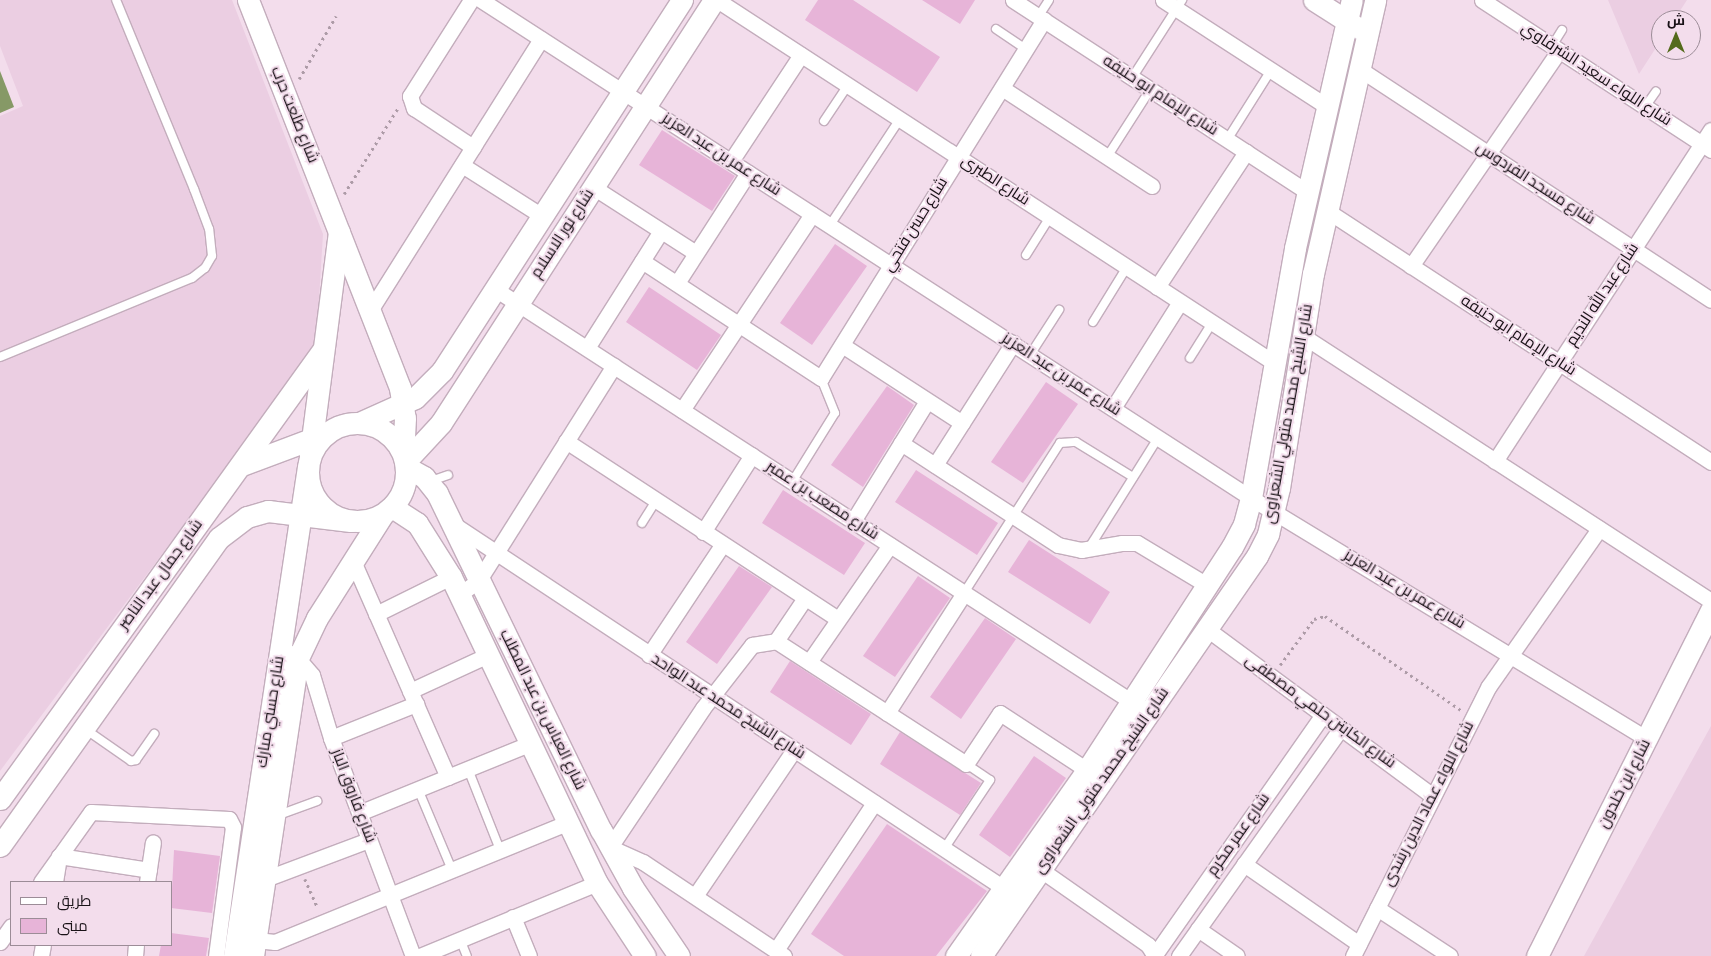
<!DOCTYPE html>
<meta charset="utf-8">
<style>
body{margin:0}
#map{position:relative;width:1711px;height:956px;overflow:hidden;background:#f3ddec;font-family:"Sofia Sans Condensed",Cairo,sans-serif}
div>[style]{position:absolute}
[style*='--x']{left:calc(var(--x)*1px);top:calc(var(--y)*1px);width:calc(var(--w)*1px);rotate:calc(var(--a)*1deg)}
.built>*{inset:0;background:#ebcee2}
.water>*{inset:0;background:#869966}
.building>*{inset:0;background:#e7b4d8}
.path>*{height:2.5px;margin-top:-1.25px;transform-origin:0;background:repeating-linear-gradient(90deg,#ad9ba7 0 2.5px,transparent 0 6.5px)}
.roads{filter:drop-shadow(1px 0 #c3adbc) drop-shadow(-1px 0 #c3adbc) drop-shadow(0 1px #c3adbc) drop-shadow(0 -1px #c3adbc)}
.lane>*{height:8px;margin:-4px;padding:0 4px;transform-origin:4px;border-radius:4px;background:#fff}
.street>*{height:15px;margin:-7.5px;padding:0 7.5px;transform-origin:7.5px;border-radius:7.5px;background:#fff}
.secondary>*{height:21px;margin:-10.5px;padding:0 10.5px;transform-origin:10.5px;border-radius:10.5px;background:#fff}
.secondary>.ring{margin:-10.5px;padding:0;box-sizing:content-box;background:none;border:21px solid #fff;border-radius:50%}
span{translate:-50% -50%;white-space:nowrap;text-align:center;line-height:1.15;-webkit-text-stroke:4px #f3ddec;paint-order:stroke}
.street-label{font-size:16px;color:#191217}
.legend{position:absolute;left:10px;top:881px;width:162px;height:65px;box-sizing:border-box;background:#f3ddec;border:1px solid #9c8c97;margin:0;padding:6px 9px;list-style:none;font-size:15px;color:#191217}
.legend li{display:flex;align-items:center;gap:10px;height:25px}
.legend b{width:25px;border:1px solid #9c8c97}
.north{position:absolute;left:1651px;top:10px;width:50px;height:50px;box-sizing:border-box;background:#f3ddec;border:1px solid #9c8c97;border-radius:50%;rotate:0deg;font-size:14px;font-weight:700;line-height:20px;text-align:center;color:#191217}
.north::after{content:'';display:block;margin:auto;width:18px;height:22px;background:#546b1c;clip-path:polygon(50% 0,100% 100%,50% 72%,0 100%)}
</style>
<div id="map">
<div class="built">
<i style="clip-path:polygon(0 0,232px 0,323px 234px,316px 348px,0 771px,0 116px,23px 106px,0 46px)"></i>
<i style="clip-path:polygon(1608px 0,1687px 0,1674px 20px,1661px 20px,1661px 40px,1639px 74px)"></i>
<i style="clip-path:polygon(1711px 726px,1711px 956px,1584px 956px)"></i>
</div>
<div class="water">
<i style="clip-path:polygon(0 71px,14px 107px,0 113px)"></i>
</div>
<div class="building">
<i style="clip-path:polygon(818px 0,853px 0,940px 57px,917px 92px,805px 20px)"></i>
<i style="clip-path:polygon(922px 0,975px 0,960px 24px)"></i>
<i style="clip-path:polygon(662px 130px,735px 176px,712px 211px,639px 165px)"></i>
<i style="clip-path:polygon(835px 244px,867px 266px,812px 345px,780px 323px)"></i>
<i style="clip-path:polygon(649px 287px,721px 335px,697px 370px,626px 322px)"></i>
<i style="clip-path:polygon(1046px 382px,1078px 404px,1023px 483px,991px 462px)"></i>
<i style="clip-path:polygon(887px 386px,914px 405px,863px 487px,831px 465px)"></i>
<i style="clip-path:polygon(916px 470px,998px 523px,977px 555px,895px 502px)"></i>
<i style="clip-path:polygon(783px 490px,865px 543px,844px 575px,762px 523px)"></i>
<i style="clip-path:polygon(1029px 540px,1110px 592px,1090px 624px,1008px 572px)"></i>
<i style="clip-path:polygon(739px 566px,772px 587px,717px 664px,686px 642px)"></i>
<i style="clip-path:polygon(918px 576px,950px 598px,895px 677px,863px 656px)"></i>
<i style="clip-path:polygon(985px 618px,1016px 639px,961px 719px,930px 697px)"></i>
<i style="clip-path:polygon(790px 661px,871px 714px,851px 745px,770px 692px)"></i>
<i style="clip-path:polygon(900px 732px,981px 783px,960px 815px,880px 764px)"></i>
<i style="clip-path:polygon(1034px 756px,1066px 778px,1010px 857px,979px 835px)"></i>
<i style="clip-path:polygon(887px 824px,987px 891px,936px 956px,844px 956px,811px 934px)"></i>
<i style="clip-path:polygon(174px 850px,220px 856px,212px 913px,171px 908px)"></i>
<i style="clip-path:polygon(171px 933px,209px 938px,206px 956px,159px 956px,161px 945px,171px 945px)"></i>
</div>
<div class="path">
<i style="--x:299;--y:79;--w:73;--a:-59.6"></i>
<i style="--x:344;--y:194;--w:102;--a:-57.9"></i>
<i style="--x:1280;--y:665;--w:57;--a:-53.5"></i>
<i style="--x:1314;--y:619;--w:11;--a:-15"></i>
<i style="--x:1325;--y:616;--w:165;--a:34.7"></i>
<i style="--x:305;--y:879;--w:32;--a:66"></i>
</div>
<div class="roads">
<div class="lane">
<i style="--x:1038;--y:17;--w:20;--a:-57"></i>
<i style="--x:996;--y:29;--w:36;--a:34"></i>
<i style="--x:1552;--y:46;--w:19;--a:-58"></i>
<i style="--x:1132;--y:78;--w:93;--a:-57.3"></i>
<i style="--x:1645;--y:107;--w:19;--a:-55"></i>
<i style="--x:824;--y:121;--w:43;--a:-56.3"></i>
<i style="--x:1227;--y:140;--w:83;--a:-57.8"></i>
<i style="--x:1107;--y:157;--w:80;--a:-57.3"></i>
<i style="--x:830;--y:225;--w:127;--a:-56.6"></i>
<i style="--x:1026;--y:255;--w:45;--a:-57.7"></i>
<i style="--x:1093;--y:322;--w:65;--a:-58.3"></i>
<i style="--x:1030;--y:355;--w:54;--a:-57.2"></i>
<i style="--x:0;--y:357;--w:208;--a:-22.4"></i>
<i style="--x:192;--y:278;--w:16;--a:-38"></i>
<i style="--x:205;--y:268;--w:14;--a:-60"></i>
<i style="--x:212;--y:256;--w:27;--a:-96"></i>
<i style="--x:209;--y:229;--w:43;--a:-110.6"></i>
<i style="--x:194;--y:189;--w:204;--a:-112.4"></i>
<i style="--x:1190;--y:358;--w:41;--a:-57.8"></i>
<i style="--x:431;--y:481;--w:18;--a:-19"></i>
<i style="--x:792;--y:482;--w:81;--a:-58.1"></i>
<i style="--x:835;--y:413;--w:38;--a:-112"></i>
<i style="--x:642;--y:523;--w:26;--a:-58"></i>
<i style="--x:1089;--y:548;--w:130;--a:-57.9"></i>
<i style="--x:964;--y:593;--w:178;--a:-57.4"></i>
<i style="--x:1060;--y:443;--w:16;--a:-4"></i>
<i style="--x:1076;--y:442;--w:67;--a:31.6"></i>
<i style="--x:85;--y:729;--w:56;--a:34.8"></i>
<i style="--x:131;--y:761;--w:5;--a:-11"></i>
<i style="--x:136;--y:760;--w:32;--a:-55"></i>
<i style="--x:468;--y:769;--w:87;--a:68.4"></i>
<i style="--x:418;--y:789;--w:88;--a:67.2"></i>
<i style="--x:276;--y:816;--w:44;--a:-20.1"></i>
<i style="--x:944;--y:849;--w:83;--a:-56.3"></i>
<i style="--x:990;--y:780;--w:29;--a:-146"></i>
<i style="--x:460;--y:939;--w:18;--a:68"></i>
</div>
<div class="street">
<i style="--x:471;--y:0;--w:114;--a:122.4"></i>
<i style="--x:410;--y:96;--w:13;--a:72"></i>
<i style="--x:414;--y:108;--w:71;--a:33.5"></i>
<i style="--x:481;--y:0;--w:917;--a:32.89"></i>
<i style="--x:1251;--y:498;--w:464;--a:31.3"></i>
<i style="--x:717;--y:0;--w:663;--a:33.07"></i>
<i style="--x:1013;--y:0;--w:351;--a:33.1"></i>
<i style="--x:1163;--y:0;--w:194;--a:33"></i>
<i style="--x:1482;--y:0;--w:274;--a:33.2"></i>
<i style="--x:1358;--y:68;--w:422;--a:33.3"></i>
<i style="--x:1002;--y:88;--w:179;--a:33.2"></i>
<i style="--x:731;--y:161;--w:127;--a:-56.6"></i>
<i style="--x:462;--y:165;--w:95;--a:32.5"></i>
<i style="--x:593;--y:187;--w:122;--a:32.7"></i>
<i style="--x:1326;--y:210;--w:460;--a:33.2"></i>
<i style="--x:642;--y:261;--w:214;--a:33.2"></i>
<i style="--x:821;--y:378;--w:422;--a:-58.1"></i>
<i style="--x:1411;--y:266;--w:261;--a:-55.5"></i>
<i style="--x:677;--y:283;--w:131;--a:-57.2"></i>
<i style="--x:1157;--y:287;--w:162;--a:-56.6"></i>
<i style="--x:495;--y:289;--w:769;--a:32.95"></i>
<i style="--x:371;--y:309;--w:319;--a:-57.8"></i>
<i style="--x:1303;--y:336;--w:487;--a:33"></i>
<i style="--x:842;--y:345;--w:143;--a:33"></i>
<i style="--x:587;--y:348;--w:138;--a:-57.7"></i>
<i style="--x:1113;--y:408;--w:125;--a:-57.7"></i>
<i style="--x:682;--y:410;--w:235;--a:-56.4"></i>
<i style="--x:566;--y:441;--w:325;--a:33.2"></i>
<i style="--x:901;--y:443;--w:187;--a:33"></i>
<i style="--x:1058;--y:545;--w:24;--a:12"></i>
<i style="--x:1081;--y:550;--w:42;--a:-9.7"></i>
<i style="--x:1122;--y:543;--w:15;--a:0"></i>
<i style="--x:1137;--y:543;--w:82;--a:31"></i>
<i style="--x:1495;--y:461;--w:395;--a:-56.9"></i>
<i style="--x:935;--y:465;--w:145;--a:-57.4"></i>
<i style="--x:853;--y:521;--w:141;--a:-58.3"></i>
<i style="--x:453;--y:524;--w:662;--a:33.47"></i>
<i style="--x:703;--y:532;--w:91;--a:-57.5"></i>
<i style="--x:353;--y:561;--w:236;--a:66.3"></i>
<i style="--x:460;--y:594;--w:24;--a:-36"></i>
<i style="--x:479;--y:580;--w:253;--a:-57.8"></i>
<i style="--x:376;--y:614;--w:84;--a:-26.3"></i>
<i style="--x:1207;--y:629;--w:281;--a:36.5"></i>
<i style="--x:776;--y:641;--w:226;--a:32.9"></i>
<i style="--x:966;--y:764;--w:61;--a:-56.3"></i>
<i style="--x:1000;--y:713;--w:104;--a:33.2"></i>
<i style="--x:293;--y:653;--w:29;--a:49"></i>
<i style="--x:312;--y:675;--w:66;--a:73.2"></i>
<i style="--x:331;--y:738;--w:233;--a:69.4"></i>
<i style="--x:649;--y:655;--w:132;--a:-56.4"></i>
<i style="--x:809;--y:662;--w:142;--a:-55.3"></i>
<i style="--x:410;--y:691;--w:88;--a:-24.8"></i>
<i style="--x:887;--y:713;--w:143;--a:-57.3"></i>
<i style="--x:331;--y:738;--w:92;--a:-21.8"></i>
<i style="--x:359;--y:813;--w:186;--a:-22.1"></i>
<i style="--x:1244;--y:864;--w:140;--a:34.8"></i>
<i style="--x:1041;--y:870;--w:131;--a:35"></i>
<i style="--x:1148;--y:945;--w:13;--a:58"></i>
<i style="--x:265;--y:879;--w:111;--a:-20.6"></i>
<i style="--x:41;--y:882;--w:86;--a:-54.5"></i>
<i style="--x:91;--y:812;--w:138;--a:2.9"></i>
<i style="--x:229;--y:819;--w:9;--a:63"></i>
<i style="--x:233;--y:827;--w:130;--a:97.5"></i>
<i style="--x:55;--y:882;--w:26;--a:-81"></i>
<i style="--x:59;--y:856;--w:91;--a:8.8"></i>
<i style="--x:147;--y:882;--w:40;--a:-81.5"></i>
<i style="--x:695;--y:896;--w:176;--a:-55.9"></i>
<i style="--x:1377;--y:908;--w:87;--a:33.3"></i>
<i style="--x:513;--y:917;--w:42;--a:67.7"></i>
<i style="--x:1198;--y:929;--w:47;--a:34.7"></i>
<i style="--x:256;--y:940;--w:19;--a:6"></i>
<i style="--x:275;--y:942;--w:315;--a:-22.2"></i>
<i style="--x:0;--y:942;--w:19;--a:-55"></i>
<i style="--x:776;--y:950;--w:177;--a:-56.3"></i>
<i style="--x:41;--y:956;--w:11;--a:-80"></i>
<i style="--x:135;--y:956;--w:11;--a:-85"></i>
<i style="--x:420;--y:956;--w:191;--a:-22.4"></i>
<i style="--x:784;--y:956;--w:169;--a:-146.3"></i>
<i style="--x:643;--y:862;--w:36;--a:-156"></i>
<i style="--x:610;--y:847;--w:167;--a:-56.2"></i>
<i style="--x:703;--y:708;--w:80;--a:-52.1"></i>
<i style="--x:752;--y:645;--w:24;--a:-9"></i>
<i style="--x:776;--y:641;--w:52;--a:-56"></i>
<i style="--x:1154;--y:956;--w:294;--a:-55"></i>
<i style="--x:1179;--y:956;--w:280;--a:-54.6"></i>
<i style="--x:1353;--y:956;--w:302;--a:-63.3"></i>
<i style="--x:1489;--y:686;--w:192;--a:-55"></i>
</div>
<div class="secondary">
<i style="--x:248;--y:0;--w:417;--a:68.6"></i>
<i style="--x:400;--y:388;--w:30;--a:81"></i>
<i style="--x:405;--y:418;--w:36;--a:93"></i>
<i style="--x:1314;--y:0;--w:52;--a:32.5"></i>
<i class="ring" style="left:308px;top:423px;width:77px;height:77px"></i>
<i style="--x:359;--y:423;--w:61;--a:-24.1"></i>
<i style="--x:415;--y:398;--w:38;--a:-45"></i>
<i style="--x:442;--y:371;--w:442;--a:-57.1"></i>
<i style="--x:310;--y:455;--w:225;--a:-82.6"></i>
<i style="--x:405;--y:462;--w:53;--a:-47.3"></i>
<i style="--x:441;--y:423;--w:503;--a:-57.16"></i>
<i style="--x:242;--y:465;--w:85;--a:-20.6"></i>
<i style="--x:406;--y:467;--w:21;--a:29"></i>
<i style="--x:424;--y:477;--w:21;--a:51"></i>
<i style="--x:437;--y:493;--w:375;--a:64.1"></i>
<i style="--x:601;--y:830;--w:66;--a:61.1"></i>
<i style="--x:633;--y:888;--w:82;--a:55.9"></i>
<i style="--x:392;--y:507;--w:30;--a:33"></i>
<i style="--x:417;--y:523;--w:64;--a:57.8"></i>
<i style="--x:451;--y:577;--w:339;--a:64.5"></i>
<i style="--x:597;--y:883;--w:87;--a:56.7"></i>
<i style="--x:0;--y:799;--w:552;--a:-54.29"></i>
<i style="--x:0;--y:846;--w:378;--a:-54.6"></i>
<i style="--x:219;--y:538;--w:35;--a:-37"></i>
<i style="--x:247;--y:517;--w:22;--a:-16"></i>
<i style="--x:268;--y:511;--w:83;--a:7"></i>
<i style="--x:234;--y:956;--w:494;--a:-81.4"></i>
<i style="--x:253;--y:956;--w:301;--a:-81.4"></i>
<i style="--x:298;--y:658;--w:44;--a:-64.6"></i>
<i style="--x:317;--y:618;--w:123;--a:-57.6"></i>
<i style="--x:956;--y:956;--w:228;--a:-54.8"></i>
<i style="--x:1087;--y:770;--w:266;--a:-57"></i>
<i style="--x:1232;--y:547;--w:26;--a:-62"></i>
<i style="--x:1244;--y:524;--w:27;--a:-75"></i>
<i style="--x:1251;--y:498;--w:254;--a:-80"></i>
<i style="--x:1295;--y:248;--w:254;--a:-77.1"></i>
<i style="--x:981;--y:956;--w:486;--a:-55.4"></i>
<i style="--x:1257;--y:556;--w:25;--a:-63"></i>
<i style="--x:1268;--y:534;--w:47;--a:-76.6"></i>
<i style="--x:1279;--y:488;--w:217;--a:-81"></i>
<i style="--x:1313;--y:274;--w:281;--a:-77.2"></i>
<i style="--x:1537;--y:956;--w:387;--a:-63.3"></i>
</div>
</div>
<div class="street-label">
<span style="left:1596px;top:75px;rotate:33deg">شارع اللواء سعيد الشرقاوي</span>
<span style="left:1160px;top:96px;rotate:33deg">شارع الإمام ابو حنيفه</span>
<span style="left:294px;top:115px;rotate:68deg">شارع طلعت حرب</span>
<span style="left:721px;top:155px;rotate:33deg">شارع عمر بن عبد العزيز</span>
<span style="left:995px;top:181px;rotate:33deg">شارع الطبرى</span>
<span style="left:1535px;top:184px;rotate:33deg">شارع مسجد الفردوس</span>
<span style="left:916px;top:225px;rotate:-58deg">شارع حسن فتحي</span>
<span style="left:563px;top:234px;rotate:-57deg">شارع نور الاسلام</span>
<span style="left:1603px;top:295px;rotate:-57deg">شارع عبد الله النديم</span>
<span style="left:1518px;top:336px;rotate:33deg">شارع الإمام ابو حنيفه</span>
<span style="left:1061px;top:375px;rotate:33deg">شارع عمر بن عبد العزيز</span>
<span style="left:1289px;top:414px;rotate:-80deg">شارع الشيخ محمد متولي الشعراوى</span>
<span style="left:822px;top:501px;rotate:33deg">شارع مصعب بن عمير</span>
<span style="left:161px;top:575px;rotate:-54deg">شارع جمال عبد الناصر</span>
<span style="left:1404px;top:590px;rotate:31deg">شارع عمر بن عبد العزيز</span>
<span style="left:728px;top:707px;rotate:33deg">شارع الشيخ محمد عبد الواحد</span>
<span style="left:542px;top:710px;rotate:64deg">شارع العباس بن عبد المطلب</span>
<span style="left:271px;top:712px;rotate:-81deg">شارع حسني مبارك</span>
<span style="left:1320px;top:712px;rotate:36deg">شارع الكابتن حلمي مصطفى</span>
<span style="left:1102px;top:781px;rotate:-55deg">شارع الشيخ محمد متولي الشعراوى</span>
<span style="left:1625px;top:784px;rotate:-63deg">شارع ابن خلدون</span>
<span style="left:353px;top:796px;rotate:69deg">شارع فاروق الباز</span>
<span style="left:1429px;top:804px;rotate:-63deg">شارع اللواء عماد الدين رشدى</span>
<span style="left:1239px;top:835px;rotate:-55deg">شارع عمر مكرم</span>
</div>
<ul class="legend">
<li><b style="height:6px;background:#fff"></b>طريق</li>
<li><b style="height:14px;background:#e7b4d8"></b>مبنى</li>
</ul>
<div class="north">ش</div>
</div>
